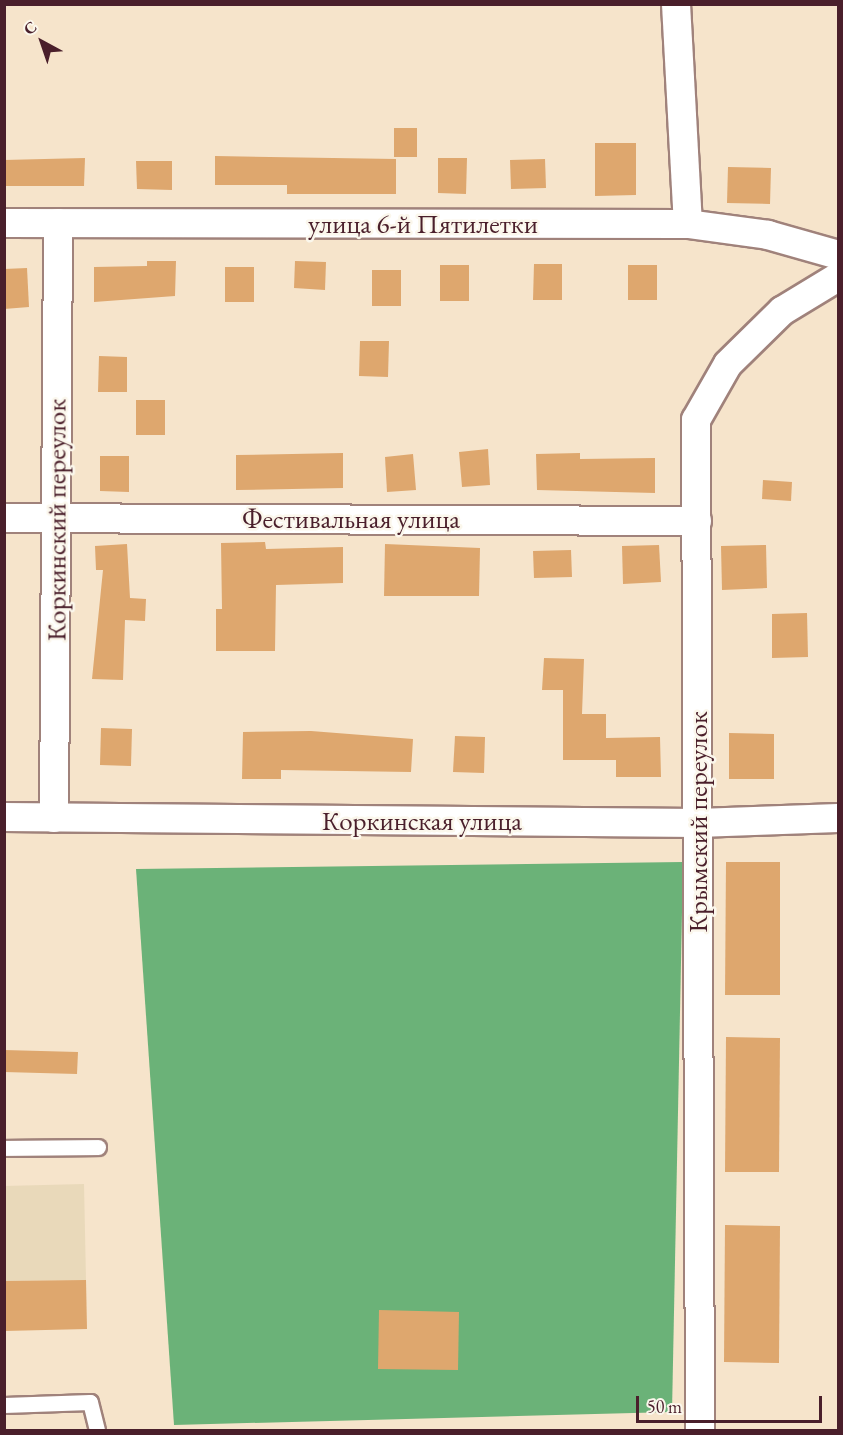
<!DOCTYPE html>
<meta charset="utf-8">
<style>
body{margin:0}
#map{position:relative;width:843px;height:1435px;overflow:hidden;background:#f6e4cb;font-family:"EB Garamond",serif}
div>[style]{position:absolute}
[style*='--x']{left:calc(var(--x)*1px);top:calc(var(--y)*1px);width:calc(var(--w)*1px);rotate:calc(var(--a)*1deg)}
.built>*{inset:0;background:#e9d9ba}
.forest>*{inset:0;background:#6bb278}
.building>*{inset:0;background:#dea76e}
.roads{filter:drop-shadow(2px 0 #a0827b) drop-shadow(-2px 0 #a0827b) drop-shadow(0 2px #a0827b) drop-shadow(0 -2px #a0827b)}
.service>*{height:15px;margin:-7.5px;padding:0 7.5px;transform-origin:7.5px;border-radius:7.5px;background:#fff}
.minor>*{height:28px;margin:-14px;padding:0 14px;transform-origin:14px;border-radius:14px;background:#fff}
span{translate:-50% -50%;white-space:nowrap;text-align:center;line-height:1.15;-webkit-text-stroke:5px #fbf7ec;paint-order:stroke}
.street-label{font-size:27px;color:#4a1f2b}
.frame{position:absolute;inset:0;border:6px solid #4a1f2b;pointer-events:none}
.north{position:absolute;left:12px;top:12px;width:60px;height:60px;-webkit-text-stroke:4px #fbf7ec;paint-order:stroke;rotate:320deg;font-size:16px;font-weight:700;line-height:24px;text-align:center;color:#4a1f2b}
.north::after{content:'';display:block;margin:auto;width:21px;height:27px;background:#4a1f2b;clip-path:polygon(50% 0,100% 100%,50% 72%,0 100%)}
.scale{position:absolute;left:636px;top:1396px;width:186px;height:27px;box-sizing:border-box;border:3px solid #4a1f2b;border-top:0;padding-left:8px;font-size:18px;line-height:21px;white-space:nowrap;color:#4a1f2b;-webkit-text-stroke:4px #fbf7ec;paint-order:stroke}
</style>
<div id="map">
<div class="built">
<i style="clip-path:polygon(84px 1184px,86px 1280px,5px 1281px,4px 1186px)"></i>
</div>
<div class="forest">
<i style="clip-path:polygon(683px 862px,672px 1412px,174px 1425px,136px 869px)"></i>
</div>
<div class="building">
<i style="clip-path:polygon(394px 128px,417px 128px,417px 157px,394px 157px)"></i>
<i style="clip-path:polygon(595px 143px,636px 143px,636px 195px,595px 196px)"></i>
<i style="clip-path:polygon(215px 156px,396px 159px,396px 194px,287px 194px,287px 185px,215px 185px)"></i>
<i style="clip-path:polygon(85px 158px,84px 186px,4px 186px,4px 160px)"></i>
<i style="clip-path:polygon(438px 158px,467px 158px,466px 194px,438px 193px)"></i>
<i style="clip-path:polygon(545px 159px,546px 188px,511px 189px,510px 160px)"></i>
<i style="clip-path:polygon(136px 161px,172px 161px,172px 190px,137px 189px)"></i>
<i style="clip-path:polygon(728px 167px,771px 168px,770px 204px,727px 203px)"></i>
<i style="clip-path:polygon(147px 261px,176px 261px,175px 296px,94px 302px,94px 267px,147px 266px)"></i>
<i style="clip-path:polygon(295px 261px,326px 262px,325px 290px,294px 288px)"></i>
<i style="clip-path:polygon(534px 264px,562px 264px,562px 300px,533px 300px)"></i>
<i style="clip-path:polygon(440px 265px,469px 265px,469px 301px,440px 301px)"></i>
<i style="clip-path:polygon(628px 265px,657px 265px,657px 300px,628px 300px)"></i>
<i style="clip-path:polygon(225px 267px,254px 267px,254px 302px,225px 302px)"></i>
<i style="clip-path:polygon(27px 268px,29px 307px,4px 309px,4px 269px)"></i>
<i style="clip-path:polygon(372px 270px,401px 270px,401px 306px,372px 306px)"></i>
<i style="clip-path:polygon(360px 341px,389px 341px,388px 377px,359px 376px)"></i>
<i style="clip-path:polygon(99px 356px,127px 357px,127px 392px,98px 392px)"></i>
<i style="clip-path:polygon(136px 400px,165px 400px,165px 435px,136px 435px)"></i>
<i style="clip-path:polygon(488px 449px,490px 485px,462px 487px,459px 452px)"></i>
<i style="clip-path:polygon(343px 453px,343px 488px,236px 490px,236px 455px)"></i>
<i style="clip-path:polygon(580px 453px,580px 459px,655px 458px,655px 493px,537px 490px,536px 454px)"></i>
<i style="clip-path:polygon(413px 454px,416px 490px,387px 492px,385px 457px)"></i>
<i style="clip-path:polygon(100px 456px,129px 456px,129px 492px,100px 491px)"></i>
<i style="clip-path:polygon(763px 480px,792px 482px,791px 501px,762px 499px)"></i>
<i style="clip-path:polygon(265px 542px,266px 549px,343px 547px,343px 583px,276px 585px,275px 651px,216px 651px,216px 609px,222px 609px,221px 543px)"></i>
<i style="clip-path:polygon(127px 544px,130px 598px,146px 599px,145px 621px,125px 620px,123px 680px,92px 679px,103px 570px,96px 570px,95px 546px)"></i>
<i style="clip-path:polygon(385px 544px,480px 548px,479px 596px,384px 596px)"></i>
<i style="clip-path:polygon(659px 545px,661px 582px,623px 584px,622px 546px)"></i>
<i style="clip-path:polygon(766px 545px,767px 588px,722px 590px,721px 546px)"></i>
<i style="clip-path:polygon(571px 550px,572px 577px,534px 578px,533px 551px)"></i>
<i style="clip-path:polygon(807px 613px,808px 657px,772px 658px,772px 614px)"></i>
<i style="clip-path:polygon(544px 658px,584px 659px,582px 714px,606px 714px,606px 738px,660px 737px,661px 777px,616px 777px,616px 760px,563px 760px,563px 690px,542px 690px)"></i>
<i style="clip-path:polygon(101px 728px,132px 729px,131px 766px,100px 765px)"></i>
<i style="clip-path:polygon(311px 731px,413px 739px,411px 772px,281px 770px,281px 779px,242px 779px,243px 732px)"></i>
<i style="clip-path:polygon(729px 733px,774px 734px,774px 779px,729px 779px)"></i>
<i style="clip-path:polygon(455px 736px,485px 737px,484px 773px,453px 772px)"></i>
<i style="clip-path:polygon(726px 862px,780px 862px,780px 995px,725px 995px)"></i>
<i style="clip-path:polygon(726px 1037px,780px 1038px,779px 1172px,725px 1172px)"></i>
<i style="clip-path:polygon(4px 1050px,78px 1052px,77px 1074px,4px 1072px)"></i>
<i style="clip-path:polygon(725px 1225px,780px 1226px,779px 1363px,724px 1362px)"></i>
<i style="clip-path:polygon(86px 1280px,87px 1329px,4px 1331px,4px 1281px)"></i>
<i style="clip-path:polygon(379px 1310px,459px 1312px,458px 1370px,378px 1369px)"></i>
</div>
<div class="roads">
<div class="service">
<i style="--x:4;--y:1148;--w:94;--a:-0.6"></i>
<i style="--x:4;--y:1405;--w:86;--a:-2"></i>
<i style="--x:90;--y:1402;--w:29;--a:76"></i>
</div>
<div class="minor">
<i style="--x:676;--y:4;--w:220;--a:86.9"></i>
<i style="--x:4;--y:223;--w:684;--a:0.08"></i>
<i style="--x:688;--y:224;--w:81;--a:7.8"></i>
<i style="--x:768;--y:235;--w:73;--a:15.9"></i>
<i style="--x:4;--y:518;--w:693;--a:0.25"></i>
<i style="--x:4;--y:817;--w:694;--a:0.5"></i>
<i style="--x:698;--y:823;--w:140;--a:-2"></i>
<i style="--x:54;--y:818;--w:595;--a:-89.61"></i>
<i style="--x:700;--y:1430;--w:1010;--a:-90.23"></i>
<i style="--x:696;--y:420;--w:64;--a:-60.3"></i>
<i style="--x:728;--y:364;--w:76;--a:-44.5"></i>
<i style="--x:782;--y:311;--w:66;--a:-31.3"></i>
</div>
</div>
<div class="street-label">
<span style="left:423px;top:224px">улица 6-й Пятилетки</span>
<span style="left:351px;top:519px">Фестивальная улица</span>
<span style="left:56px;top:520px;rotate:-90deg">Коркинский переулок</span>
<span style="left:422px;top:821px">Коркинская улица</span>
<span style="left:698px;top:822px;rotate:-90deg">Крымский переулок</span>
</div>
<div class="frame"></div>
<div class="north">С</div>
<div class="scale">50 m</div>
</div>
